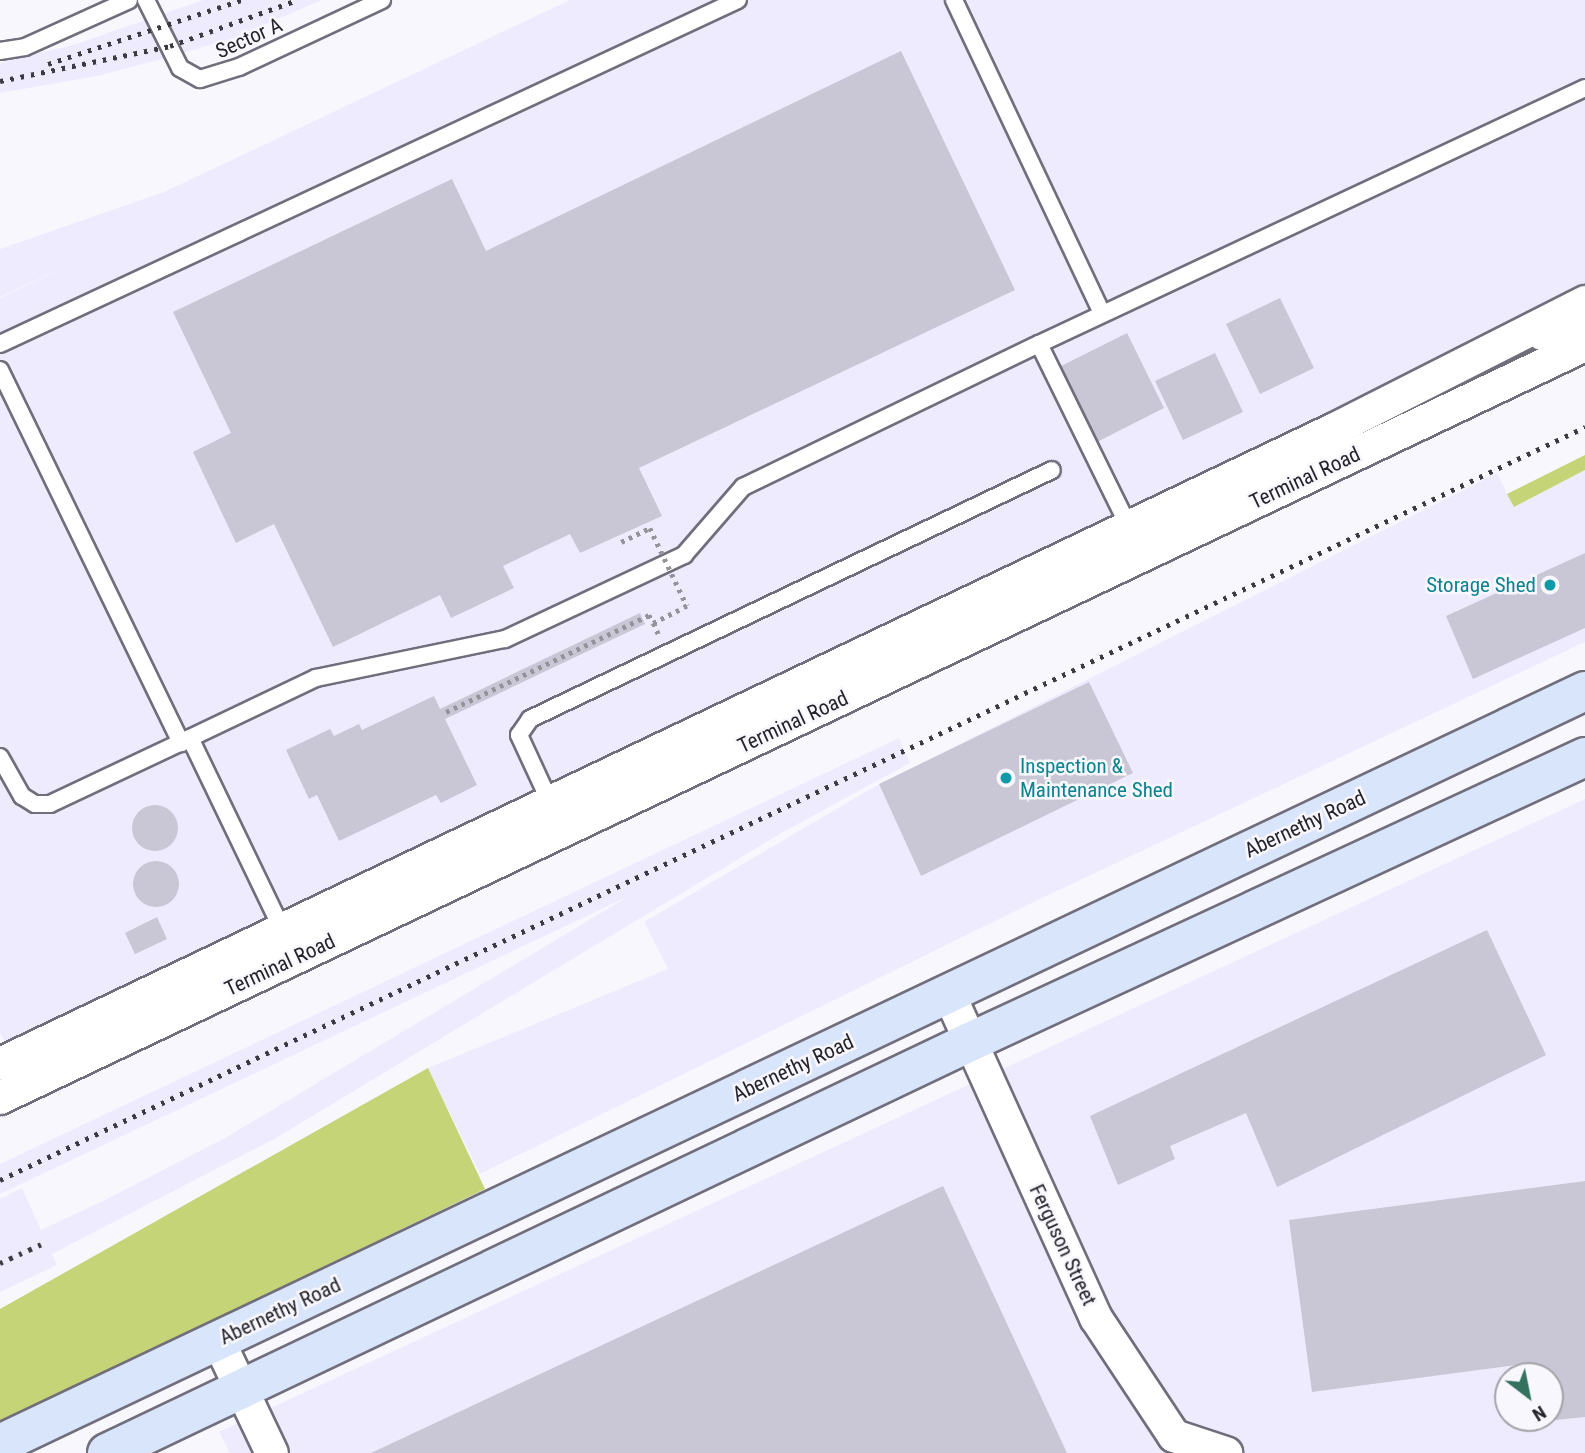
<!DOCTYPE html>
<style>
body{margin:0}
#map{position:relative;width:1585px;height:1453px;overflow:hidden;background:#f9f7fe;font-family:"Roboto Condensed",sans-serif}
div>[style]{position:absolute}
[style*='--x']{left:calc(var(--x)*1px);top:calc(var(--y)*1px);width:calc(var(--w)*1px);rotate:calc(var(--a)*1deg)}
.built>*{inset:0;background:#efebfe}
.green>*{inset:0;background:#c4d476}
.building>*{inset:0;background:#c9c6d5}
.round{border-radius:50%}
.path>*{height:4.5px;margin-top:-2.25px;transform-origin:0;background:repeating-linear-gradient(90deg,#949399 0 3.5px,transparent 0 8.5px)}
.roads{filter:drop-shadow(2px 0 #716e7c) drop-shadow(-2px 0 #716e7c) drop-shadow(0 2px #716e7c) drop-shadow(0 -2px #716e7c)}
.service>*{height:16px;margin:-8px;padding:0 8px;transform-origin:8px;border-radius:8px;background:#fff}
.minor>*{height:32px;margin:-16px;padding:0 16px;transform-origin:16px;border-radius:16px;background:#fff}
.secondary>*{height:38px;margin:-19px;padding:0 19px;transform-origin:19px;border-radius:19px;background:#d9e5fb}
.rail>*{height:5px;margin-top:-2.5px;transform-origin:0;background:repeating-linear-gradient(90deg,#3c3b41 0 3.5px,transparent 0 10.5px)}
.path-bridge>*{height:4.5px;margin-top:-2.25px;transform-origin:0;background:repeating-linear-gradient(90deg,#949399 0 3.5px,transparent 0 8.5px)}
.dots>*{width:19px;height:19px;translate:-50% -50%;box-sizing:border-box;border:4px solid #f9f7fe;border-radius:50%}
span{translate:-50% -50%;white-space:nowrap;text-align:center;line-height:1.15;-webkit-text-stroke:5px #f9f7fe;paint-order:stroke}
.street-label{font-size:21px;color:#25242a}
.culture-label{font-size:21px;color:#0d838f}
.right{translate:-100% -50%;text-align:right}
.left{translate:0 -50%;text-align:left}
.north{position:absolute;left:1494px;top:1362px;width:70px;height:70px;box-sizing:border-box;background:#f9f7fe;border:2px solid #a4a3a9;border-radius:50%;rotate:148deg;font-size:19px;font-weight:700;line-height:28px;text-align:center;color:#25242a}
.north::after{content:'';display:block;margin:auto;width:24px;height:32px;background:#33725e;clip-path:polygon(50% 0,100% 100%,50% 72%,0 100%)}
</style>
<div id="map">
<div class="built">
<i style="clip-path:polygon(203px 0,322px 0,234px 38px,166px 58px,97px 76px,0 93px,0 63px,76px 44px)"></i>
<i style="clip-path:polygon(570px 0,1585px 0,1585px 288px,1431px 369px,7px 1047px,0 1032px,0 298px,88px 256px,0 297px,0 249px,164px 192px)"></i>
<i style="clip-path:polygon(1585px 470px,1585px 642px,1042px 898px,480px 1174px,428px 1068px,668px 969px,644px 922px,872px 788px,1497px 473px,1514px 507px)"></i>
<i style="clip-path:polygon(899px 738px,910px 763px,783px 832px,276px 1138px,52px 1254px,57px 1265px,0 1292px,0 1199px,22px 1188px,41px 1230px,105px 1200px,225px 1138px,629px 896px,0 1194px,0 1164px)"></i>
<i style="clip-path:polygon(evenodd,1585px 799px,1585px 1453px,230px 1453px,219px 1432px,1585px 799px,1508px 1376px,1550px 1376px,1550px 1418px,1508px 1418px,1508px 1376px)"></i>
</div>
<div class="green">
<i style="clip-path:polygon(1585px 455px,1585px 470px,1514px 507px,1507px 494px)"></i>
<i style="clip-path:polygon(428px 1068px,485px 1189px,0 1423px,0 1309px)"></i>
</div>
<div class="building">
<i style="clip-path:polygon(901px 51px,1015px 290px,639px 468px,662px 516px,580px 553px,570px 534px,503px 566px,514px 588px,451px 618px,440px 595px,333px 647px,274px 524px,236px 543px,193px 452px,231px 433px,173px 312px,452px 179px,486px 251px)"></i>
<i style="clip-path:polygon(1280px 298px,1314px 368px,1260px 394px,1226px 324px)"></i>
<i style="clip-path:polygon(1127px 333px,1164px 408px,1095px 443px,1057px 368px)"></i>
<i style="clip-path:polygon(1215px 353px,1243px 412px,1183px 440px,1155px 381px)"></i>
<i style="clip-path:polygon(1585px 553px,1585px 628px,1473px 679px,1446px 616px)"></i>
<i style="clip-path:polygon(640px 613px,645px 624px,445px 719px,477px 785px,441px 803px,436px 795px,339px 841px,317px 795px,309px 799px,286px 750px,330px 729px,334px 736px,359px 724px,362px 730px,434px 696px,440px 709px)"></i>
<i style="clip-path:polygon(1089px 682px,1133px 773px,921px 876px,879px 784px)"></i>
<i class="round" style="left:132px;top:805px;width:46px;height:46px"></i>
<i class="round" style="left:133px;top:861px;width:46px;height:46px"></i>
<i style="clip-path:polygon(157px 917px,167px 939px,135px 954px,125px 933px)"></i>
<i style="clip-path:polygon(1487px 930px,1546px 1055px,1277px 1187px,1246px 1113px,1170px 1146px,1175px 1159px,1118px 1185px,1090px 1116px)"></i>
<i style="clip-path:polygon(1585px 1181px,1585px 1417px,1536px 1422px,1536px 1418px,1550px 1418px,1550px 1376px,1532px 1376px,1531px 1363px,1312px 1392px,1289px 1220px)"></i>
<i style="clip-path:polygon(943px 1186px,1067px 1453px,371px 1453px)"></i>
</div>
<div class="path">
<i style="--x:621;--y:542;--w:32;--a:-26"></i>
<i style="--x:658;--y:634;--w:12;--a:-114"></i>
<i style="--x:653;--y:623;--w:31;--a:-27"></i>
<i style="--x:446;--y:712;--w:225;--a:-25.5"></i>
<i style="--x:649;--y:615;--w:9;--a:63"></i>
</div>
<div class="roads">
<div class="service">
<i style="--x:146;--y:0;--w:76;--a:63.4"></i>
<i style="--x:180;--y:68;--w:23;--a:29"></i>
<i style="--x:200;--y:79;--w:41;--a:-17.1"></i>
<i style="--x:239;--y:67;--w:158;--a:-25.1"></i>
<i style="--x:954;--y:0;--w:346;--a:64.7"></i>
<i style="--x:0;--y:51;--w:25;--a:-9"></i>
<i style="--x:25;--y:47;--w:114;--a:-24.3"></i>
<i style="--x:1538;--y:341;--w:50;--a:-21"></i>
<i style="--x:0;--y:344;--w:814;--a:-24.99"></i>
<i style="--x:1039;--y:344;--w:603;--a:-25.12"></i>
<i style="--x:0;--y:370;--w:415;--a:64.1"></i>
<i style="--x:0;--y:757;--w:45;--a:60.6"></i>
<i style="--x:22;--y:796;--w:15;--a:32"></i>
<i style="--x:35;--y:804;--w:15;--a:0"></i>
<i style="--x:50;--y:804;--w:153;--a:-25.2"></i>
<i style="--x:550;--y:802;--w:74;--a:-114.8"></i>
<i style="--x:519;--y:735;--w:19;--a:-55"></i>
<i style="--x:530;--y:719;--w:578;--a:-25.5"></i>
<i style="--x:282;--y:929;--w:212;--a:-115.7"></i>
<i style="--x:190;--y:738;--w:140;--a:-25.5"></i>
<i style="--x:316;--y:678;--w:193;--a:-11.7"></i>
<i style="--x:505;--y:639;--w:198;--a:-25.1"></i>
<i style="--x:684;--y:555;--w:90;--a:-49.1"></i>
<i style="--x:743;--y:487;--w:329;--a:-25.8"></i>
<i style="--x:1039;--y:344;--w:204;--a:63.8"></i>
</div>
<div class="minor">
<i style="--x:949;--y:994;--w:356;--a:65.6"></i>
<i style="--x:1096;--y:1318;--w:141;--a:56.5"></i>
<i style="--x:1174;--y:1436;--w:55;--a:18.1"></i>
<i style="--x:0;--y:1064;--w:1476;--a:-25.44"></i>
<i style="--x:1333;--y:430;--w:283;--a:-26.9"></i>
<i style="--x:0;--y:1098;--w:1755;--a:-25.41"></i>
<i style="--x:218;--y:1340;--w:125;--a:64.5"></i>
</div>
<div class="secondary">
<i style="--x:0;--y:1444;--w:1755;--a:-25.41"></i>
<i style="--x:107;--y:1453;--w:956;--a:-25.47"></i>
<i style="--x:970;--y:1042;--w:678;--a:-24.86"></i>
</div>
</div>
<div class="rail">
<i style="--x:48;--y:64;--w:204;--a:-18.3"></i>
<i style="--x:0;--y:81;--w:174;--a:-11.6"></i>
<i style="--x:170;--y:46;--w:135;--a:-19.9"></i>
<i style="--x:0;--y:1180;--w:1755;--a:-25.41"></i>
<i style="--x:0;--y:1263;--w:51;--a:-24.5"></i>
</div>
<div class="path-bridge">
<i style="--x:650;--y:528;--w:86;--a:64.6"></i>
<i style="--x:687;--y:606;--w:7;--a:153"></i>
</div>
<div class="dots">
<i style="left:1550px;top:585px;background:#0f9aa8"></i>
<i style="left:1006px;top:778px;background:#0f9aa8"></i>
</div>
<div class="street-label">
<span style="left:249px;top:38px;rotate:-24deg">Sector A</span>
<span style="left:1305px;top:478px;rotate:-25deg">Terminal Road</span>
<span style="left:793px;top:722px;rotate:-25deg">Terminal Road</span>
<span style="left:1305px;top:824px;rotate:-25deg">Abernethy Road</span>
<span style="left:280px;top:965px;rotate:-25deg">Terminal Road</span>
<span style="left:793px;top:1068px;rotate:-25deg">Abernethy Road</span>
<span style="left:1063px;top:1245px;rotate:65deg">Ferguson Street</span>
<span style="left:280px;top:1311px;rotate:-25deg">Abernethy Road</span>
</div>
<div class="culture-label">
<span class="right" style="left:1536px;top:585px">Storage Shed</span>
<span class="left" style="left:1020px;top:778px">Inspection &amp;<br>Maintenance Shed</span>
</div>
<div class="north">N</div>
</div>
